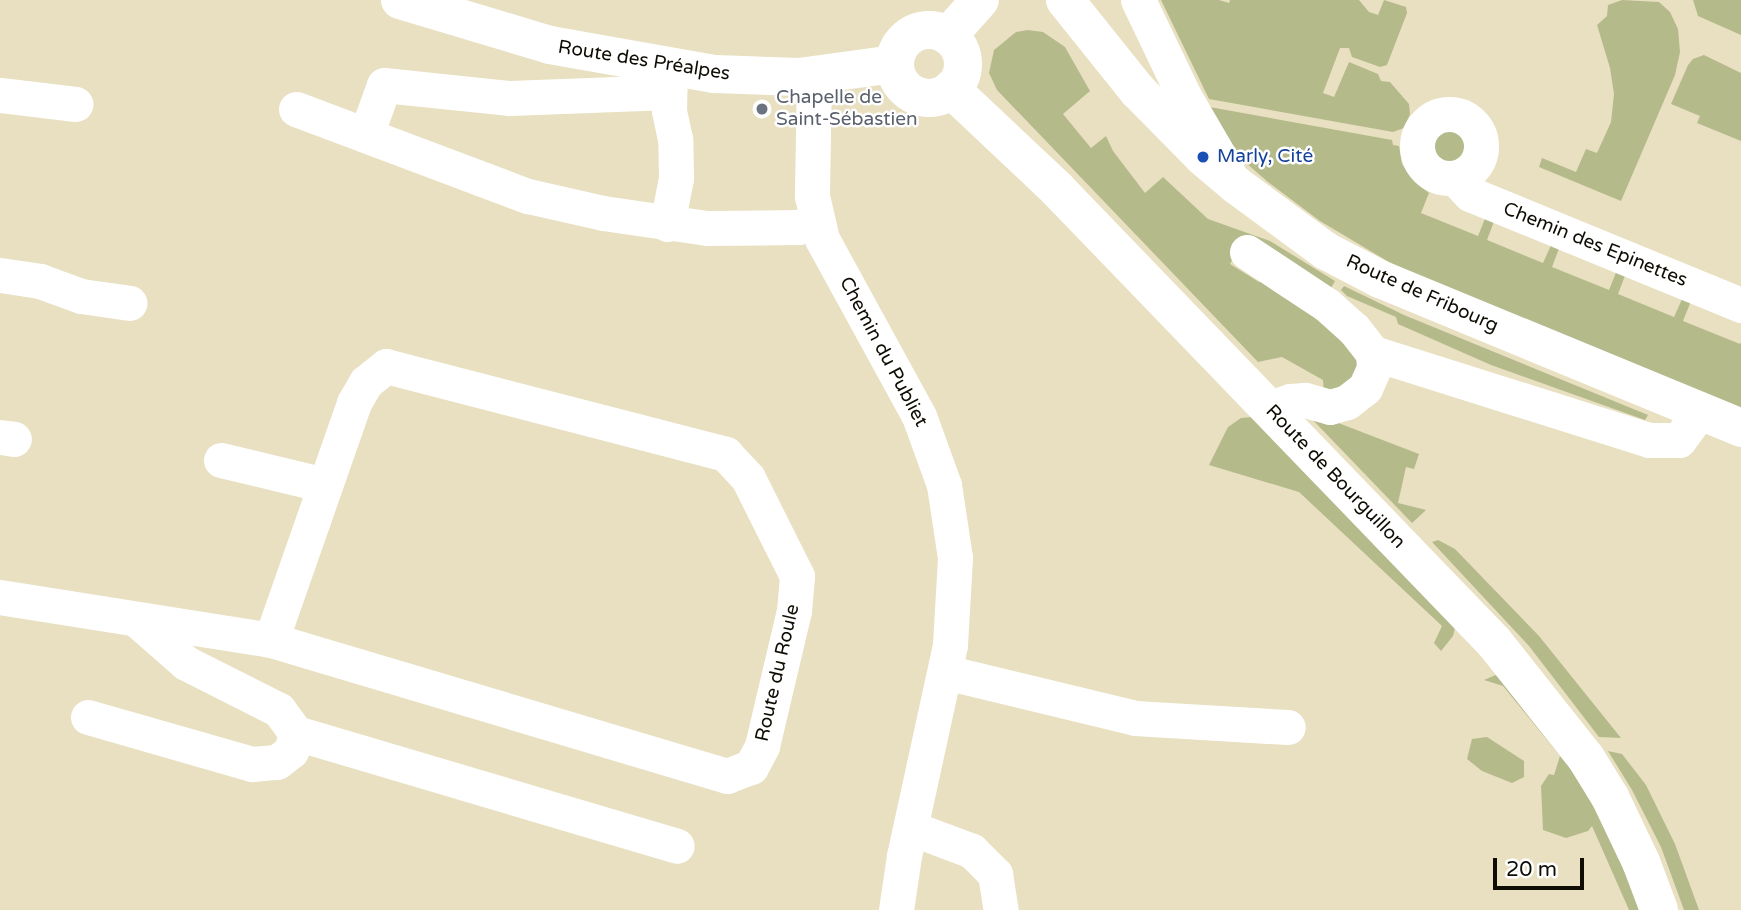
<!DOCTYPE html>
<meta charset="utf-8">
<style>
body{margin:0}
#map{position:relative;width:1741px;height:910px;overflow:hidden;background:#e8e0c1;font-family:"Varela Round",sans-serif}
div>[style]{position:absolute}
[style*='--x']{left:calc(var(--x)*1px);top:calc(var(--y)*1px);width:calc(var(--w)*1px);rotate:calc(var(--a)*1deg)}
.green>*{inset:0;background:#b5ba8b}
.round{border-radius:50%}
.minor>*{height:35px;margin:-17.5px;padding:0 17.5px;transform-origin:17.5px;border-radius:17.5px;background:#fff}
.minor>.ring{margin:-17.5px;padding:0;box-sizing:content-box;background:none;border:35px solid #fff;border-radius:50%}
.major>*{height:38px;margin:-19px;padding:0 19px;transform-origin:19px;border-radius:19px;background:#fff}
.major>.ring{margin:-19px;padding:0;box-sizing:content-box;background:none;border:38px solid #fff;border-radius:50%}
.dots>*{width:19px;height:19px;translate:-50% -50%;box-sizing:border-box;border:4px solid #fff;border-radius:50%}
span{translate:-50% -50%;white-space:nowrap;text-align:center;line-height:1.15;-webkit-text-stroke:5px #fff;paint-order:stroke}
.street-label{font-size:19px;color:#0f0c04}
.worship-label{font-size:19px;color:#5b616d}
.left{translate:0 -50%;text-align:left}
.transit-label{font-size:19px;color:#164399}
.scale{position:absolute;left:1493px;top:858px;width:91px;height:32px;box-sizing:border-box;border:4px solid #0f0c04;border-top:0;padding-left:9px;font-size:21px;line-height:24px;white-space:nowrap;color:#0f0c04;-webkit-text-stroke:5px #fff;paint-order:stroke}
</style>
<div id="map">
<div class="green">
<i style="clip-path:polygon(1161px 0,1219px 0,1229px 3px,1230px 0,1359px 0,1369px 12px,1378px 15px,1384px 0,1406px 7px,1407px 13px,1387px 65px,1380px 67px,1352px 57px,1349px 48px,1340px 48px,1323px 93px,1334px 97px,1349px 62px,1378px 74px,1381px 81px,1390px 82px,1409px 104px,1410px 114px,1404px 128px,1393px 132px,1209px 99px)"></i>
<i style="clip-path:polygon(1622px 0,1659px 2px,1670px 12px,1678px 29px,1680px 52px,1675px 75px,1621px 201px,1539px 167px,1542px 158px,1576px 172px,1586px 149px,1597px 153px,1611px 122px,1614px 94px,1610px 68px,1597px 25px,1607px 16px,1608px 5px)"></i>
<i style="clip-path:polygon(1693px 0,1741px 0,1741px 35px,1698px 16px)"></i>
<i style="clip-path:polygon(1028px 30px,1043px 32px,1065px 47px,1090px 91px,1063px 114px,1091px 148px,1106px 136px,1113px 151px,1145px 193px,1163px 177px,1208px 219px,1270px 241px,1335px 281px,1327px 295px,1244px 239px,1230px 264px,1259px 282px,1275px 279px,1356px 350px,1359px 383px,1324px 394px,1323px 380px,1282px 357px,1258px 362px,997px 90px,989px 73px,994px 50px,1016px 32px)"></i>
<i style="clip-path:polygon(1704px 55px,1741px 73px,1741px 141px,1697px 123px,1700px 116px,1671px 104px,1688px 65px,1693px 59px)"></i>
<i style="clip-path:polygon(1204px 106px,1392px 140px,1393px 145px,1399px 146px,1402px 164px,1415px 182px,1429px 193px,1421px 213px,1478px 236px,1486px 216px,1495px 219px,1487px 240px,1543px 263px,1552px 243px,1560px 246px,1552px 267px,1609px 290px,1617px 270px,1626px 273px,1618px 294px,1674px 317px,1683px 297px,1691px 301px,1683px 321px,1740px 344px,1741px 342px,1741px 410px,1399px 268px,1320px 221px,1268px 182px,1238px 156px)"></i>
<i class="round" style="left:1433px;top:129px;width:34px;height:34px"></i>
<i style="clip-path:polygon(1344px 286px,1404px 315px,1648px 415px,1645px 420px,1491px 365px,1398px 324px,1396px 317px,1347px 296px,1341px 290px)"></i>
<i style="clip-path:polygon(1315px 414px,1419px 454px,1414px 469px,1406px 467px,1398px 503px,1426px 510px,1412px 523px,1308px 415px)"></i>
<i style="clip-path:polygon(1252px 417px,1456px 624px,1453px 636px,1441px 651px,1434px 643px,1442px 626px,1299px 492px,1209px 465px,1228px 427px,1241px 418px)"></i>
<i style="clip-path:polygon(1438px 540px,1455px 549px,1539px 636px,1621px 738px,1599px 737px,1529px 646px,1432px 542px)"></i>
<i style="clip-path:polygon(1498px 674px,1596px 800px,1642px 910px,1629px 910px,1592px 826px,1588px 831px,1566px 838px,1543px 830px,1541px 786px,1549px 774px,1554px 775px,1560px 756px,1503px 686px,1484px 680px)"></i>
<i style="clip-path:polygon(1487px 737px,1524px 761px,1524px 777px,1512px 783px,1482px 771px,1467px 759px,1472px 739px)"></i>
<i style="clip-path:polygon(1608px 751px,1622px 754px,1646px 785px,1675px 844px,1699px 910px,1684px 910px,1661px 847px,1632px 790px)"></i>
</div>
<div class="minor">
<i style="--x:1138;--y:0;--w:106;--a:64.4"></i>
<i style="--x:1184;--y:96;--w:86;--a:59.8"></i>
<i style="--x:814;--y:76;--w:120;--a:91"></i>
<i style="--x:812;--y:196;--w:44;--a:76.9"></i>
<i style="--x:822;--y:239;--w:202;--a:61.3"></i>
<i style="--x:919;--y:416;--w:73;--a:70.1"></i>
<i style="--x:944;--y:485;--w:74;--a:81.4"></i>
<i style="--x:955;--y:558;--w:87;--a:93.3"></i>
<i style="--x:950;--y:645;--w:216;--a:102.3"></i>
<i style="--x:904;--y:856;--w:55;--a:98.4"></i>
<i style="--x:0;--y:95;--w:76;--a:6.8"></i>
<i style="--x:296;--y:109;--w:248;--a:20.6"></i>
<i style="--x:528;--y:196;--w:77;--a:12.8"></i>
<i style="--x:603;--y:213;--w:105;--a:8.2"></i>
<i style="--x:707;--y:228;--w:91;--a:-0.6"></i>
<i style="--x:798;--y:227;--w:20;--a:-15"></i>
<i class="ring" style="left:1417px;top:114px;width:29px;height:29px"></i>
<i style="--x:366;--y:135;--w:53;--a:-70.2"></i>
<i style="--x:384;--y:85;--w:127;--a:5.9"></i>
<i style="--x:510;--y:98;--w:159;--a:-2.2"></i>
<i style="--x:1455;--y:178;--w:22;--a:47"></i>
<i style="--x:1470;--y:194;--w:293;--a:22.3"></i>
<i style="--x:667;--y:224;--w:47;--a:-78.9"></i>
<i style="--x:676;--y:178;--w:39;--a:-91"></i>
<i style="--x:675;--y:139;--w:29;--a:-102"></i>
<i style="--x:669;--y:111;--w:40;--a:-88.6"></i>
<i style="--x:1247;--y:252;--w:96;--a:33.5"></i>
<i style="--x:1327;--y:305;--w:36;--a:42"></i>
<i style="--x:1354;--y:329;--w:31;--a:52"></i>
<i style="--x:1373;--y:353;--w:15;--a:86"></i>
<i style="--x:1374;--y:368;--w:22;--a:114"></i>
<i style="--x:1365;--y:388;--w:23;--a:142"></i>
<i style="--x:1347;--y:402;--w:18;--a:164"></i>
<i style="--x:1330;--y:407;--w:26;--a:-164"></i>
<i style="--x:1305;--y:400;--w:15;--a:176"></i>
<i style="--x:1290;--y:401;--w:21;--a:161"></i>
<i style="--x:0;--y:275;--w:40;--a:8.5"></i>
<i style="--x:40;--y:281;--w:44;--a:20.1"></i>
<i style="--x:81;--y:296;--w:49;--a:8.1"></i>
<i style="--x:1373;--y:353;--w:289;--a:17.5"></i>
<i style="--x:1649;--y:440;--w:30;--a:0"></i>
<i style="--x:1679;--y:440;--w:36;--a:-54"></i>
<i style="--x:0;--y:437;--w:14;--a:8"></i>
<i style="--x:221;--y:460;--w:107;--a:13.5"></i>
<i style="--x:0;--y:597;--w:274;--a:9"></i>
<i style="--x:271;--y:640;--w:476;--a:16.6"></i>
<i style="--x:727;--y:776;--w:26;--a:-21"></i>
<i style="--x:751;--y:767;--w:24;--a:-62"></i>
<i style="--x:762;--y:746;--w:139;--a:-76.7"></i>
<i style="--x:794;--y:611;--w:35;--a:-85"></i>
<i style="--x:797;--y:576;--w:110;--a:-116.6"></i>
<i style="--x:748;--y:478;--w:33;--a:-133"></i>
<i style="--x:726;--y:454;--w:351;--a:-165.5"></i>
<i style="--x:386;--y:366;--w:26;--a:141"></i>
<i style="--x:366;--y:382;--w:24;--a:120"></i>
<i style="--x:354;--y:403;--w:251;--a:109.3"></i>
<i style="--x:137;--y:620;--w:65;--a:41.3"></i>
<i style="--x:186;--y:663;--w:104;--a:26.8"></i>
<i style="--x:279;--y:710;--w:29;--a:54"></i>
<i style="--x:296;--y:733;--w:397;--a:16.5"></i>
<i style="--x:945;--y:672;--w:195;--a:13.6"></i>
<i style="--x:1135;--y:718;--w:153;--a:3.4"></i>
<i style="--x:88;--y:717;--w:171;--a:16"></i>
<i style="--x:252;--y:764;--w:25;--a:-5"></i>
<i style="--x:277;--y:762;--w:18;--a:-38"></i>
<i style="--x:291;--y:751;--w:19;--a:-74"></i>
<i style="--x:911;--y:828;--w:65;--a:20.7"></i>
<i style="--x:972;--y:851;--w:33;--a:45"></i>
<i style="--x:995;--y:874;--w:36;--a:81"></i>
</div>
<div class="major">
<i style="--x:400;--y:0;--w:157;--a:16.7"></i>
<i style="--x:550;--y:45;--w:168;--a:10"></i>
<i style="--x:715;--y:74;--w:84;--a:2"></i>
<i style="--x:799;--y:77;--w:96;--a:-7.8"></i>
<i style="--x:1065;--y:0;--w:117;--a:51.3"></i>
<i style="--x:1138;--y:91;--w:93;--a:45.4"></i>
<i style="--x:1203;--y:157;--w:43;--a:40.3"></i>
<i style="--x:1236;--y:185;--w:112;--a:36.3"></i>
<i style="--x:1326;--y:251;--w:61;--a:27.4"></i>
<i style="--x:1380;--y:279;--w:391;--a:22.4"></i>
<i class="ring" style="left:895px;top:30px;width:30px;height:30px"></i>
<i style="--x:948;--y:36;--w:48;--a:-48.4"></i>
<i style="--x:951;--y:89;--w:146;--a:43.3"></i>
<i style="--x:1057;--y:189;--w:629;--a:46.03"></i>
<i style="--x:1494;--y:642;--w:148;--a:51.6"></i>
<i style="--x:1586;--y:758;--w:46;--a:58.4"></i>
<i style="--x:1610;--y:797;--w:72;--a:64.5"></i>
<i style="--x:1641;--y:862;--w:51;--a:69.4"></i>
</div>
<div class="dots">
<i style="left:762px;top:109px;background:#6b7280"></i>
<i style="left:1203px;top:157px;background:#1a4fb4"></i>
</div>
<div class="street-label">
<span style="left:644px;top:61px;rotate:9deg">Route des Préalpes</span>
<span style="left:1595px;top:245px;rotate:22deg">Chemin des Epinettes</span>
<span style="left:1422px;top:294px;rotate:24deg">Route de Fribourg</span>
<span style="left:883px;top:352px;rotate:62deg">Chemin du Publiet</span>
<span style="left:1335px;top:477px;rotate:46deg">Route de Bourguillon</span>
<span style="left:778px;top:673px;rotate:-77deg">Route du Roule</span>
</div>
<div class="worship-label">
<span class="left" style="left:776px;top:109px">Chapelle de<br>Saint-Sébastien</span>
</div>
<div class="transit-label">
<span class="left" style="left:1217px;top:157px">Marly, Cité</span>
</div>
<div class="scale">20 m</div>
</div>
